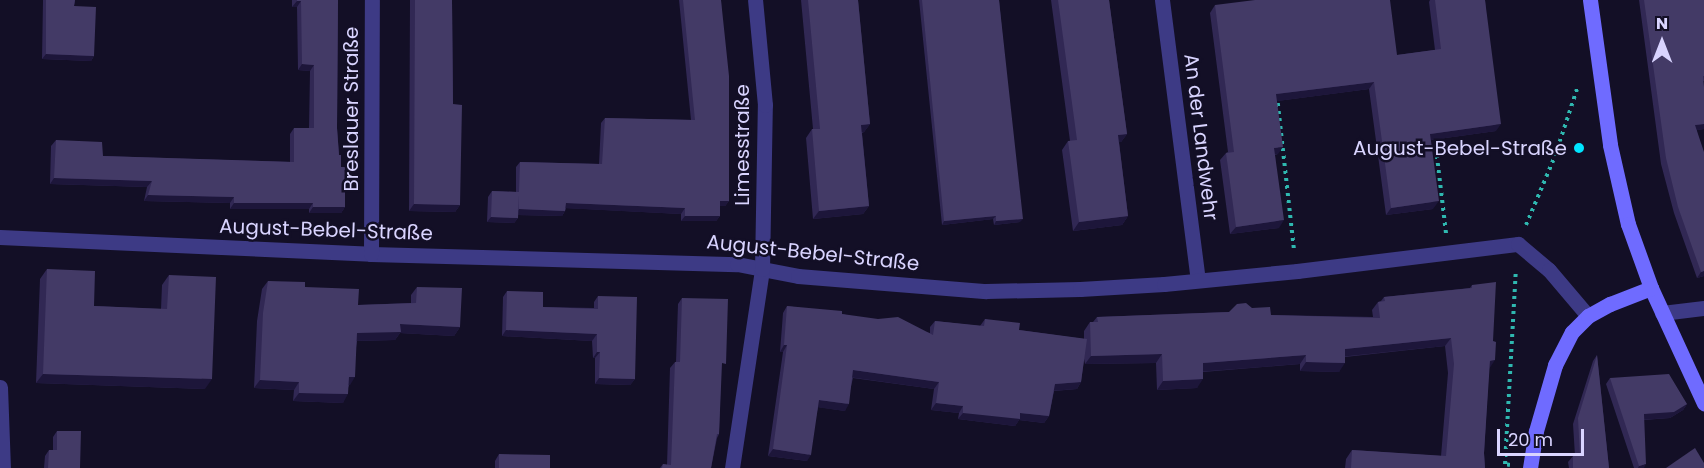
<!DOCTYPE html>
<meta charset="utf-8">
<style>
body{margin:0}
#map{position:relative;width:1704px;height:468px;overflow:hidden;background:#130f26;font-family:Poppins,sans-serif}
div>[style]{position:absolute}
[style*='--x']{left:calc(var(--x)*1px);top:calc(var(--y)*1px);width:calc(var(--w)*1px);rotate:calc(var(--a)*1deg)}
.path>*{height:4px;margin-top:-2px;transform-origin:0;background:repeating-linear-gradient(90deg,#2fb8b0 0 3px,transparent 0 7.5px)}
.street>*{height:15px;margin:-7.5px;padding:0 7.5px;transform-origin:7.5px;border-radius:7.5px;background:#3d3a85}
.secondary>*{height:15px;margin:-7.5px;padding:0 7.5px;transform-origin:7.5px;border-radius:7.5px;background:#6f6bff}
.wall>*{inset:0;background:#312854}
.shaded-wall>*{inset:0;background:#1d163a}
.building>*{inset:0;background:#433a66}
.dots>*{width:16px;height:16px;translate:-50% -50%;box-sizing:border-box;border:3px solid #130f26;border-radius:50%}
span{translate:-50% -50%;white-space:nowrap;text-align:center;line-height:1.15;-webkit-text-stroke:5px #130f26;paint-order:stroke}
.street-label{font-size:20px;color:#d9d4ff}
.poi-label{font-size:20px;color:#d9d4ff}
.right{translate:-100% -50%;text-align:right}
.north{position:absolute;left:1632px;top:12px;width:60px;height:60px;-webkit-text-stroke:4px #130f26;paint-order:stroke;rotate:0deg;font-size:16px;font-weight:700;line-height:24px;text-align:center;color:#d9d4ff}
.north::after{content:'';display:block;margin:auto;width:21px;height:27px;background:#d9d4ff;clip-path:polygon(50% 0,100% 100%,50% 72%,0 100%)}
.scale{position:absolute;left:1497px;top:429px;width:87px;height:27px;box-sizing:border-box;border:3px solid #d9d4ff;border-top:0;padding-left:8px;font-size:18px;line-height:21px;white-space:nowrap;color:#d9d4ff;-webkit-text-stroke:4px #130f26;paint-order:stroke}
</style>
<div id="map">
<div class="path">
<i style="--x:1277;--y:96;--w:154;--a:83.7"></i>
<i style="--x:1436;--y:148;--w:86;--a:83.3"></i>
<i style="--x:1526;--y:225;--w:75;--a:-67.2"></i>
<i style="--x:1555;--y:156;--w:74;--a:-71.8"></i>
<i style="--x:1510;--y:465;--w:5;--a:-169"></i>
<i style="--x:1505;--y:464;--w:194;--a:-86.8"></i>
</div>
<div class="street">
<i style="--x:1162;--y:0;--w:282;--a:82.7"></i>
<i style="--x:0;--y:237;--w:371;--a:2.6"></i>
<i style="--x:371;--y:254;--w:366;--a:1.6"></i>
<i style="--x:737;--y:264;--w:62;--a:11.1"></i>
<i style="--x:798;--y:276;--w:189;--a:4.6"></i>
<i style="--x:986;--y:291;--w:94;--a:-1.2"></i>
<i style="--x:1080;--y:289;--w:84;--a:-3.4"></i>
<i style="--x:1164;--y:284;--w:134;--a:-5.6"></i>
<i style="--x:1297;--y:271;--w:223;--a:-7"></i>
<i style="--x:1518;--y:244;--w:40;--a:40"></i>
<i style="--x:1549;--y:270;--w:60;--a:49.7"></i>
<i style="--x:371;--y:254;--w:254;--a:-89.8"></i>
<i style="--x:1662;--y:313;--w:42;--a:-6.8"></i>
<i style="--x:0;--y:387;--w:81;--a:87.9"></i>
<i style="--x:732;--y:468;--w:201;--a:-81.4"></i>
<i style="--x:762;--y:269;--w:164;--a:-89"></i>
<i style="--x:765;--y:105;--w:105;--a:-95.4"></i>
</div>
<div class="secondary">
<i style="--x:1590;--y:0;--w:146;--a:82.1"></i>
<i style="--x:1610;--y:145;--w:81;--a:77.2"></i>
<i style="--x:1628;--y:224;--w:68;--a:70.2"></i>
<i style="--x:1651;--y:288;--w:127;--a:65.3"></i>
<i style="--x:1530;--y:468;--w:37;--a:-81"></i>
<i style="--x:1536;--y:431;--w:69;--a:-73.9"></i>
<i style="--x:1555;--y:365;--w:37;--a:-63"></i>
<i style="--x:1572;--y:332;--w:23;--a:-45"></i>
<i style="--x:1588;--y:316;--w:25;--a:-29"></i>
<i style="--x:1610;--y:304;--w:44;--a:-21.3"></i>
</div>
<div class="wall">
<i style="clip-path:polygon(43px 0,75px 0,74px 6px,94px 56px,91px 61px,42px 59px)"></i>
<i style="clip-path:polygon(292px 0,338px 0,337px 128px,339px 155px,341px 167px,345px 207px,341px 213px,309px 213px,309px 209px,230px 209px,230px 203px,144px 201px,147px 187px,50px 184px,51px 146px,56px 140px,103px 156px,290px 162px,290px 134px,294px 128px,309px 128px,310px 71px,298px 70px,297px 7px,292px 7px)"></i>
<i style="clip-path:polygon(410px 0,452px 0,453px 104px,460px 205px,455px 212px,409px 211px)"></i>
<i style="clip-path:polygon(679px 0,721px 0,729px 201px,725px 206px,720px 206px,720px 216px,716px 221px,681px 221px,681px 214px,566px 208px,565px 211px,562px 216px,518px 215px,518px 218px,514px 223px,487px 222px,488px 197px,492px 191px,516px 192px,516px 167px,520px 162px,599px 164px,601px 123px,605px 118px,691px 120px)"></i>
<i style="clip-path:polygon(801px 0,858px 0,870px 124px,864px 132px,862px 133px,869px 206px,863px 214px,813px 219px,806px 138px,812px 129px,813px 129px)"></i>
<i style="clip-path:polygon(919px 0,999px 0,1020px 222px,994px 225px,993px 219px,942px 225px)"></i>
<i style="clip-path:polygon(1051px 0,1109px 0,1127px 134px,1121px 142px,1119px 142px,1128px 216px,1122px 225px,1073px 231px,1062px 150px,1068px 141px,1070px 141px)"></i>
<i style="clip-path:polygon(1430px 0,1485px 0,1496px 131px,1431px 140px,1433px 209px,1386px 215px,1369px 89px,1277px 101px,1278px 154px,1275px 155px,1279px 228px,1230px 234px,1220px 160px,1226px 153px,1228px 152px,1210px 13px,1215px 5px,1397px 55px,1435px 50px,1429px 2px)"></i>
<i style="clip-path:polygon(1639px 0,1704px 0,1704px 81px,1703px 81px,1704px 129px,1697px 130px,1704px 276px,1697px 278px,1674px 213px,1661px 164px)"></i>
<i style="clip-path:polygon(47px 269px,94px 306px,161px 309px,162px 285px,169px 275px,205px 389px,36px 383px,40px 279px)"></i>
<i style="clip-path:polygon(268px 281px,305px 287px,358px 305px,411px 303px,411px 295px,417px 287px,460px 327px,454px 336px,400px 333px,395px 340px,357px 341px,350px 385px,349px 385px,343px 403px,293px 401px,294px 390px,254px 388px,257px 321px,262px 289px)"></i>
<i style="clip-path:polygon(1472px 285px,1489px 368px,1484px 453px,1485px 468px,1345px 468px,1346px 459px,1352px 450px,1441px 456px,1448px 373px,1445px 346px,1345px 357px,1339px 372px,1300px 371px,1300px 364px,1203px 372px,1197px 388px,1157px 390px,1156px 363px,1085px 364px,1084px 359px,1081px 382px,1077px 389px,1054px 391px,1049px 416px,1044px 423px,1019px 420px,1015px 426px,958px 419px,959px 413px,931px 410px,934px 389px,853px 378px,845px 411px,818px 407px,807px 461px,768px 456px,783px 352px,780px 352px,783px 313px,787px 306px,842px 314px,930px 333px,930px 327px,935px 321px,980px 326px,985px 319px,1019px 330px,1084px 339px,1084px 331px,1090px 322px,1093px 322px,1097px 317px,1229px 312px,1252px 308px,1271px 315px,1373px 317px,1372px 310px,1378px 302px,1381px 301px,1384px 297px,1470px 288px)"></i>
<i style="clip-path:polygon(507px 291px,543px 307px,594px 308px,594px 302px,598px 296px,635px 379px,630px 385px,595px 384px,595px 358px,593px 358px,592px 341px,502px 336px,503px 297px)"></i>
<i style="clip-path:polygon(682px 298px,721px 370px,719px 434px,717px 438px,711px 468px,660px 468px,663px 464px,667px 465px,670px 368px,675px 362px,676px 362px,678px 304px)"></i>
<i style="clip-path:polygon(1597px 355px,1609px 468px,1569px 468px,1568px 462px,1573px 456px,1575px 456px,1573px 424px,1593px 361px)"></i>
<i style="clip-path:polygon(1610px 378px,1687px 404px,1683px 410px,1670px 418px,1644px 420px,1644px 468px,1634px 468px,1606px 384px)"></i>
<i style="clip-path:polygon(57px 431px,80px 468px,44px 468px,45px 456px,49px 450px,53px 450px,53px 437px)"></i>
<i style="clip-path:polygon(499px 454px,550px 468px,495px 468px,495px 461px)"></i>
</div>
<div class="shaded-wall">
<i style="clip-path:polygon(297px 1px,301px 1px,297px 7px,292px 7px)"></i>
<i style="clip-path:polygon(46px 54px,94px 56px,91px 61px,42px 59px)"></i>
<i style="clip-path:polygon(302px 64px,314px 65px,310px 71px,298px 70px)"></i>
<i style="clip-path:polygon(1374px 82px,1369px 89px,1270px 102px,1276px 94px)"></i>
<i style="clip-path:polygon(870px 124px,864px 132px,855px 133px,861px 125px)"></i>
<i style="clip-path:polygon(1501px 124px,1496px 131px,1424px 141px,1430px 134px)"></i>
<i style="clip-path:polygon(1704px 124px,1704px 129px,1691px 131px,1695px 125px)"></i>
<i style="clip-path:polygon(1127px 134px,1121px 142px,1112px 144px,1118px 135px)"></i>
<i style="clip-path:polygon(1283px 147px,1278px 154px,1269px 155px,1274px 148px)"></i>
<i style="clip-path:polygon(54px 178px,152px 181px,147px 187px,50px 184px)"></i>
<i style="clip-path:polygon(148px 195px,234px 197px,230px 203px,144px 201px)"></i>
<i style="clip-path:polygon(720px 201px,729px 201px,725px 206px,716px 206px)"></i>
<i style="clip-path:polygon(1439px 201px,1433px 209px,1386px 215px,1391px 208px)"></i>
<i style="clip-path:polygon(234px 203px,313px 203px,309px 209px,230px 209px)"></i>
<i style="clip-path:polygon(566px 203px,685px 208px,681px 214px,562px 208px)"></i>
<i style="clip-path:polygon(414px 204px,460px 205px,455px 212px,409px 211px)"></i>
<i style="clip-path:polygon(869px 206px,863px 214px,813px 219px,819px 211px)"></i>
<i style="clip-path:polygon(313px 207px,345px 207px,341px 213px,309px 213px)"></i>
<i style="clip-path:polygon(519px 209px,565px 211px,562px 216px,515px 215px)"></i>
<i style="clip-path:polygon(685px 216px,720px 216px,716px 221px,681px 221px)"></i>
<i style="clip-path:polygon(996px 216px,993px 219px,942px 225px,944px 221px)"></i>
<i style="clip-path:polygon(1128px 216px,1122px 225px,1073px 231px,1079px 222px)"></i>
<i style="clip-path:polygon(491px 217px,518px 218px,514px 223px,487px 222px)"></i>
<i style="clip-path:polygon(1023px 219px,1020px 222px,994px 225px,996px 221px)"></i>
<i style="clip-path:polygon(1284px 220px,1279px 228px,1230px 234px,1236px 227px)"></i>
<i style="clip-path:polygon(1704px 271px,1704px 276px,1697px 278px,1701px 272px)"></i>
<i style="clip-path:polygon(400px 324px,460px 327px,454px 336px,400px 333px,395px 340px,352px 341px,357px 333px)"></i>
<i style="clip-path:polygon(506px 330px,597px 334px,592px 341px,502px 336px)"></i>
<i style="clip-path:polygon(1451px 338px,1445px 346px,1339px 357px,1345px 349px)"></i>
<i style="clip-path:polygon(784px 345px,787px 345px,783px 352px,780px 352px)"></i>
<i style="clip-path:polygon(597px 352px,600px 352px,595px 358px,593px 358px)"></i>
<i style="clip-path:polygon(1162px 354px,1156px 363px,1085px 364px,1091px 356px)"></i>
<i style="clip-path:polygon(1306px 355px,1300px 364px,1196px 372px,1203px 363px)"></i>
<i style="clip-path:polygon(1495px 360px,1489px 369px,1490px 361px)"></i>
<i style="clip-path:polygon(1306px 362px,1345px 363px,1339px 372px,1300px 371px)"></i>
<i style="clip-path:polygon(853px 370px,939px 382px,934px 389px,849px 377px)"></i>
<i style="clip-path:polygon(43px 374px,212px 379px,205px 389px,36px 383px)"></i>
<i style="clip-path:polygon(349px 377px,355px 377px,350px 385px,343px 385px)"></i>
<i style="clip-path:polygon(599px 378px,635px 379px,630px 385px,595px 384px)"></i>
<i style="clip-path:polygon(1203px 379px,1197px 388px,1157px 390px,1163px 381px)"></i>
<i style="clip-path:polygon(260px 380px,299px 382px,294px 390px,254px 388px)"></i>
<i style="clip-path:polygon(1081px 382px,1077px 389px,1050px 391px,1055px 384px)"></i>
<i style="clip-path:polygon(299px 393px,348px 394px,343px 403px,293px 401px)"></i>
<i style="clip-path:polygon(819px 400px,849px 404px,845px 411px,815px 407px)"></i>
<i style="clip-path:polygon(936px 403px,963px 406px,959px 413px,931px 410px)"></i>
<i style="clip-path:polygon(1687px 404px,1683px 410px,1670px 418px,1639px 420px,1644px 414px)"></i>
<i style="clip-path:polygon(963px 413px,1020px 413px,1049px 416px,1044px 423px,1019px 420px,1015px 426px,958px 419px)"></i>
<i style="clip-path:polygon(773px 449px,811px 455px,807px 461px,768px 456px)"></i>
<i style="clip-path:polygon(1646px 464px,1644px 468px,1638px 468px,1639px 466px)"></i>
</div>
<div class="building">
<i style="clip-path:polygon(46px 0,75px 0,74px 6px,96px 7px,94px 56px,46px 54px)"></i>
<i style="clip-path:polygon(297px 0,338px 0,337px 128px,339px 155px,341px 155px,341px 167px,345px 167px,345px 207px,313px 207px,313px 203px,234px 203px,234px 197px,148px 195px,152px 181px,54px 178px,56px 140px,102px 142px,103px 156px,294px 162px,294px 128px,314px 128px,314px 65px,302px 64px,301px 1px,297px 1px)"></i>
<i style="clip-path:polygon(415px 0,452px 0,453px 104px,462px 105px,460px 205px,414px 204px)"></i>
<i style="clip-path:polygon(683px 0,721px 0,729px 76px,729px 201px,720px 201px,720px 216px,685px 216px,685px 208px,566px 203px,565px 211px,519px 209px,519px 195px,518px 218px,491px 217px,492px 191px,519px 192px,520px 162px,602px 164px,605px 118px,695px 120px)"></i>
<i style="clip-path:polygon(808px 0,858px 0,870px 124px,861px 125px,869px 206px,819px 211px,812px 129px,820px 129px)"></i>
<i style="clip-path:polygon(922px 0,999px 0,1023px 219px,996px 221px,996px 216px,944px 221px)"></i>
<i style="clip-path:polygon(1058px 0,1109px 0,1127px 134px,1118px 135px,1128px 216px,1079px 222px,1068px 141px,1077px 140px)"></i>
<i style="clip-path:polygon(1255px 0,1390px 0,1397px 55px,1441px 49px,1435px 0,1485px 0,1501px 124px,1430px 134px,1439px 201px,1391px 208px,1374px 82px,1276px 94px,1283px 147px,1274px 148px,1284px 220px,1236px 227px,1226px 153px,1234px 152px,1215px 5px)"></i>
<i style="clip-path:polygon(1644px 0,1704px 0,1704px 76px,1703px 76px,1704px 87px,1704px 124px,1695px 125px,1704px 152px,1704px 271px,1701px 272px,1678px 207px,1666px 158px)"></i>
<i style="clip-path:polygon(47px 269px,95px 271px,94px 306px,167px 309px,169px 275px,216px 277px,212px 379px,43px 374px)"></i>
<i style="clip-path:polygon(268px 281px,305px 282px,305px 287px,359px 289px,358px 305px,416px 303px,417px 287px,462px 288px,460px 327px,400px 324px,401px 332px,357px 333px,355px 377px,349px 377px,348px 394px,299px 393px,299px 382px,260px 380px,263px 313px)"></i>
<i style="clip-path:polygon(1496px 282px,1493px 341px,1496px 342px,1495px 360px,1490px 361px,1484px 453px,1485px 468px,1351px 468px,1352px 450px,1446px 456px,1454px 364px,1451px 338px,1345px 349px,1345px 363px,1306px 362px,1306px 355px,1203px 363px,1203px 379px,1163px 381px,1162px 354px,1091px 356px,1090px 322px,1098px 322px,1097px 317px,1229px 312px,1237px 304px,1246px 303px,1252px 308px,1270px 307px,1271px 315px,1380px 318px,1378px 302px,1385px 301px,1384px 297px,1472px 288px,1472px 285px)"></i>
<i style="clip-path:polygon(507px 291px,543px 292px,543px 307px,598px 309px,598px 296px,637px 297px,635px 379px,599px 378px,600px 352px,597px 352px,597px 334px,506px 330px)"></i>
<i style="clip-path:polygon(682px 298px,728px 299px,726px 364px,722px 363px,719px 434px,717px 434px,711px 468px,662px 468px,663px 464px,671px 465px,675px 362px,680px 362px)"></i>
<i style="clip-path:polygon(787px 306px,842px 311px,842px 314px,878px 319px,898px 317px,933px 335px,935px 321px,984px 326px,985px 319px,1020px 323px,1019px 330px,1087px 339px,1081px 382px,1055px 384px,1049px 416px,1020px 413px,1020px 419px,963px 413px,963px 406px,936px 403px,939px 382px,853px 370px,849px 404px,819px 400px,811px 455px,773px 449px,787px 345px,784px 345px)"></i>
<i style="clip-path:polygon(1597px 355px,1609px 468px,1573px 468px,1573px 456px,1580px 456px,1578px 418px)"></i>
<i style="clip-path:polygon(1669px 374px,1687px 404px,1674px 412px,1644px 414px,1646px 464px,1639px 466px,1610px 378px)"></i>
<i style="clip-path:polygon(57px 431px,81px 431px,80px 468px,48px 468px,49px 450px,57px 450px)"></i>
<i style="clip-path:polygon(1695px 448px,1704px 463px,1704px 468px,1666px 468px)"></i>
<i style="clip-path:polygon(499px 454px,550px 455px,550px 468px,499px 468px)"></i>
</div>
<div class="dots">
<i style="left:1579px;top:148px;background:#00e5ff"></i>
</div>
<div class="street-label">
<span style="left:351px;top:109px;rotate:-90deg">Breslauer Straße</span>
<span style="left:1201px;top:137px;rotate:83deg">An der Landwehr</span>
<span style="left:742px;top:145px;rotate:-90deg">Limesstraße</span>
<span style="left:326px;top:230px;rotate:2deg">August-Bebel-Straße</span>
<span style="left:813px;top:253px;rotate:6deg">August-Bebel-Straße</span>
</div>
<div class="poi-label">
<span class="right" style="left:1567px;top:148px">August-Bebel-Straße</span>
</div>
<div class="north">N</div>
<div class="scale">20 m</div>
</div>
